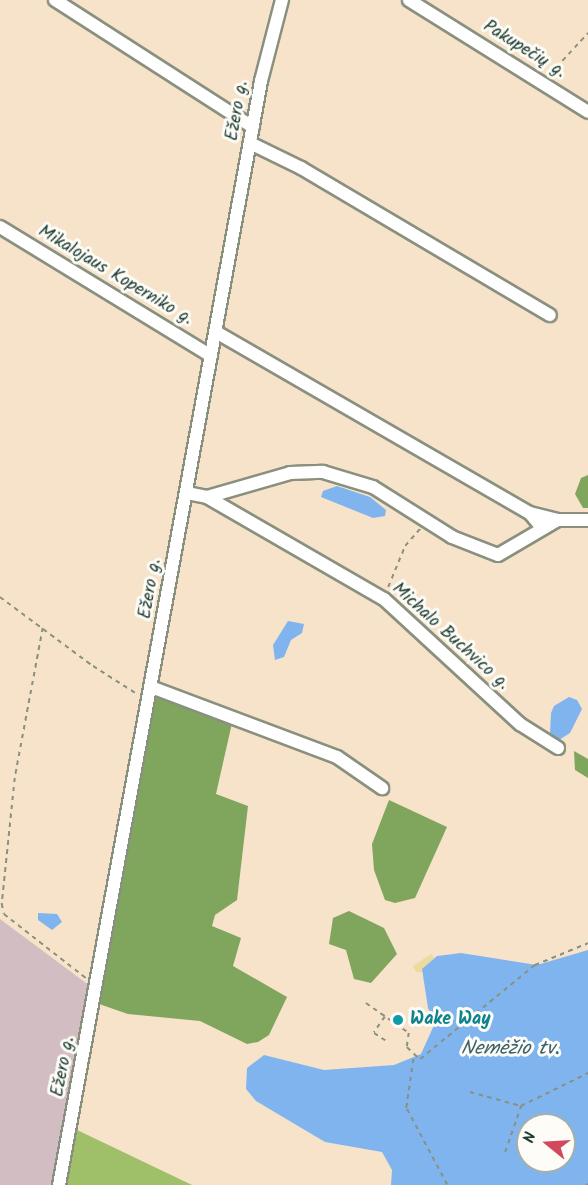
<!DOCTYPE html>
<meta charset="utf-8">
<style>
body{margin:0}
#map{position:relative;width:588px;height:1185px;overflow:hidden;background:#f6e3ca;font-family:Kalam,sans-serif}
div>[style]{position:absolute}
[style*='--x']{left:calc(var(--x)*1px);top:calc(var(--y)*1px);width:calc(var(--w)*1px);rotate:calc(var(--a)*1deg)}
.industrial>*{inset:0;background:#d2bec2}
.green>*{inset:0;background:#9fbf68}
.forest>*{inset:0;background:#7fa65c}
.sand>*{inset:0;background:#eeda9e}
.water>*{inset:0;background:#80b4ee}
.path>*{height:1.5px;margin-top:-0.75px;transform-origin:0;background:repeating-linear-gradient(90deg,#8a907f 0 4.5px,transparent 0 9px)}
.roads{filter:drop-shadow(2px 0 #8a907f) drop-shadow(-2px 0 #8a907f) drop-shadow(0 2px #8a907f) drop-shadow(0 -2px #8a907f)}
.minor>*{height:12px;margin:-6px;padding:0 6px;transform-origin:6px;border-radius:6px;background:#fff}
.dots>*{width:16px;height:16px;translate:-50% -50%;box-sizing:border-box;border:3px solid #fdfcf7;border-radius:50%}
span{translate:-50% -50%;white-space:nowrap;text-align:center;line-height:1.15;-webkit-text-stroke:6px #fdfcf7;paint-order:stroke}
.street-label{font-size:18px;color:#1f3d34}
.culture-label{font-size:18px;color:#0d838f;font-weight:700}
.left{translate:0 -50%;text-align:left}
.water-label{font-size:20px;color:#3c616c;font-style:italic}
.north{position:absolute;left:516px;top:1113px;width:60px;height:60px;box-sizing:border-box;background:#fdfcf7;border:2px solid #a4b0a9;border-radius:50%;rotate:288deg;font-size:16px;font-weight:700;line-height:24px;text-align:center;color:#1f3d34}
.north::after{content:'';display:block;margin:auto;width:21px;height:27px;background:#d1495b;clip-path:polygon(50% 0,100% 100%,50% 72%,0 100%)}
</style>
<div id="map">
<div class="industrial">
<i style="clip-path:polygon(0 919px,90px 986px,54px 1185px,0 1185px)"></i>
</div>
<div class="green">
<i style="clip-path:polygon(75px 1129px,192px 1185px,65px 1185px)"></i>
</div>
<div class="forest">
<i style="clip-path:polygon(588px 475px,588px 508px,583px 508px,575px 494px,581px 478px)"></i>
<i style="clip-path:polygon(155px 695px,232px 723px,216px 794px,248px 806px,237px 900px,215px 915px,212px 926px,241px 938px,233px 966px,287px 997px,269px 1035px,258px 1042px,247px 1044px,200px 1021px,128px 1014px,99px 1004px)"></i>
<i style="clip-path:polygon(574px 751px,588px 759px,588px 778px,575px 770px)"></i>
<i style="clip-path:polygon(389px 800px,447px 827px,415px 898px,395px 903px,385px 900px,374px 870px,372px 844px)"></i>
<i style="clip-path:polygon(349px 911px,384px 928px,397px 954px,371px 983px,354px 979px,346px 950px,329px 944px,333px 918px)"></i>
</div>
<div class="sand">
<i style="clip-path:polygon(431px 954px,434px 958px,422px 972px,416px 972px,413px 966px)"></i>
</div>
<div class="water">
<i style="clip-path:polygon(337px 486px,370px 497px,386px 510px,385px 516px,373px 518px,321px 497px,323px 491px)"></i>
<i style="clip-path:polygon(288px 621px,304px 624px,302px 633px,291px 640px,284px 657px,275px 660px,273px 645px)"></i>
<i style="clip-path:polygon(569px 697px,577px 700px,582px 709px,570px 733px,559px 740px,550px 734px,551px 713px,554px 706px)"></i>
<i style="clip-path:polygon(38px 913px,57px 914px,62px 922px,52px 930px,38px 920px)"></i>
<i style="clip-path:polygon(evenodd,588px 950px,588px 1185px,391px 1185px,392px 1170px,382px 1152px,325px 1142px,256px 1101px,246px 1089px,247px 1068px,264px 1055px,324px 1070px,394px 1065px,421px 1054px,435px 1023px,428px 1008px,422px 969px,437px 956px,461px 953px,537px 965px,588px 950px,528px 1125px,564px 1125px,564px 1161px,528px 1161px,528px 1125px)"></i>
</div>
<div class="path">
<i style="--x:550;--y:74;--w:56;--a:-47.2"></i>
<i style="--x:388;--y:587;--w:44;--a:-67.5"></i>
<i style="--x:405;--y:546;--w:23;--a:-49"></i>
<i style="--x:0;--y:597;--w:116;--a:36.6"></i>
<i style="--x:93;--y:666;--w:52;--a:32.5"></i>
<i style="--x:43;--y:628;--w:153;--a:100.6"></i>
<i style="--x:15;--y:778;--w:127;--a:95.9"></i>
<i style="--x:2;--y:904;--w:10;--a:79"></i>
<i style="--x:4;--y:914;--w:104;--a:38"></i>
<i style="--x:366;--y:1003;--w:52;--a:34.9"></i>
<i style="--x:409;--y:1033;--w:14;--a:98"></i>
<i style="--x:407;--y:1047;--w:8;--a:45"></i>
<i style="--x:385;--y:1017;--w:19;--a:125"></i>
<i style="--x:374;--y:1033;--w:17;--a:33"></i>
<i style="--x:470;--y:1092;--w:53;--a:15.4"></i>
<i style="--x:521;--y:1106;--w:75;--a:-26.2"></i>
<i style="--x:505;--y:1152;--w:49;--a:-70.8"></i>
<i style="--x:447;--y:1185;--w:87;--a:-118"></i>
<i style="--x:406;--y:1108;--w:55;--a:-81.6"></i>
<i style="--x:414;--y:1054;--w:8;--a:40"></i>
<i style="--x:420;--y:1059;--w:149;--a:-39.3"></i>
<i style="--x:535;--y:965;--w:57;--a:-22.5"></i>
<i style="--x:586;--y:1185;--w:2;--a:-27"></i>
</div>
<div class="roads">
<div class="minor">
<i style="--x:55;--y:0;--w:235;--a:32.7"></i>
<i style="--x:409;--y:0;--w:211;--a:32"></i>
<i style="--x:250;--y:143;--w:57;--a:26.1"></i>
<i style="--x:301;--y:168;--w:289;--a:30.6"></i>
<i style="--x:0;--y:227;--w:247;--a:31.4"></i>
<i style="--x:216;--y:332;--w:362;--a:30"></i>
<i style="--x:187;--y:493;--w:20;--a:11"></i>
<i style="--x:207;--y:497;--w:204;--a:30"></i>
<i style="--x:384;--y:599;--w:185;--a:42.6"></i>
<i style="--x:520;--y:724;--w:45;--a:32.3"></i>
<i style="--x:207;--y:497;--w:86;--a:-16.1"></i>
<i style="--x:290;--y:473;--w:33;--a:-2"></i>
<i style="--x:323;--y:472;--w:52;--a:16.7"></i>
<i style="--x:373;--y:487;--w:93;--a:32.3"></i>
<i style="--x:452;--y:537;--w:49;--a:21.4"></i>
<i style="--x:498;--y:555;--w:69;--a:-30.3"></i>
<i style="--x:558;--y:520;--w:30;--a:0"></i>
<i style="--x:542;--y:528;--w:19;--a:-129"></i>
<i style="--x:530;--y:513;--w:29;--a:14"></i>
<i style="--x:151;--y:687;--w:199;--a:20.6"></i>
<i style="--x:337;--y:757;--w:55;--a:34.6"></i>
<i style="--x:59;--y:1185;--w:1122;--a:-79.63"></i>
<i style="--x:261;--y:81;--w:84;--a:-75.5"></i>
</div>
</div>
<div class="dots">
<i style="left:398px;top:1020px;background:#0f9aa8"></i>
</div>
<div class="street-label">
<span style="left:524px;top:50px;rotate:32deg">Pakupečių g.</span>
<span style="left:238px;top:111px;rotate:-80deg">Ežero g.</span>
<span style="left:115px;top:276px;rotate:31deg">Mikalojaus Koperniko g.</span>
<span style="left:151px;top:589px;rotate:-80deg">Ežero g.</span>
<span style="left:450px;top:637px;rotate:42deg">Michalo Buchvico g.</span>
<span style="left:64px;top:1067px;rotate:-79deg">Ežero g.</span>
</div>
<div class="culture-label">
<span class="left" style="left:410px;top:1020px">Wake Way</span>
</div>
<div class="water-label">
<span style="left:510px;top:1049px">Nemėžio tv.</span>
</div>
<div class="north">N</div>
</div>
